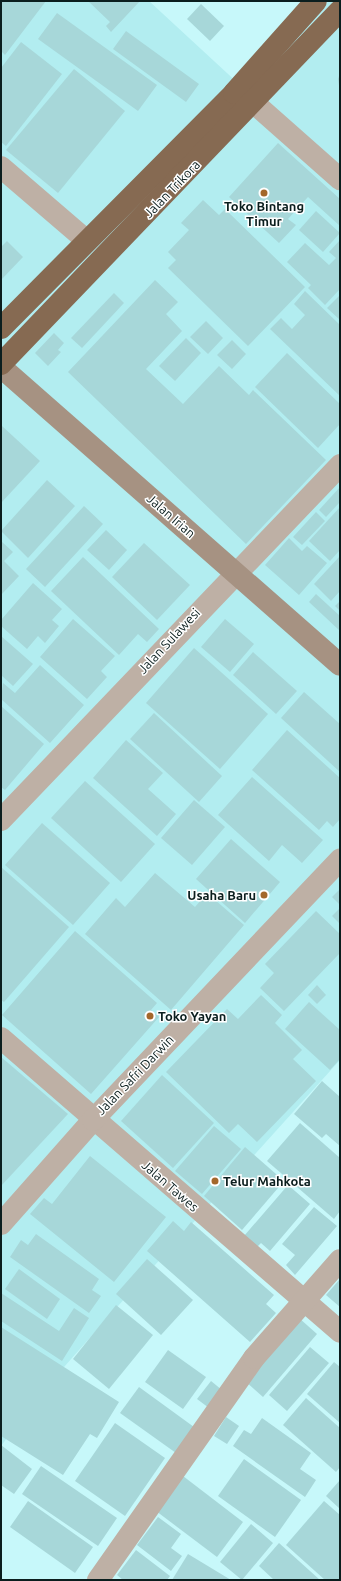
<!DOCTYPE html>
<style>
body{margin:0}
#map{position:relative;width:341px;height:1581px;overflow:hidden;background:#c7f8fa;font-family:Ubuntu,sans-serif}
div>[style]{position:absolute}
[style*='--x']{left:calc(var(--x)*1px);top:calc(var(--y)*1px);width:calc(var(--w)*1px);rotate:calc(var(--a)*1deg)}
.built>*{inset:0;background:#b2edf0}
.building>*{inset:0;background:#a7d7d9}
.street>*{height:22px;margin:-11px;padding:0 11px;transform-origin:11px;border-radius:11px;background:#beb0a5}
.secondary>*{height:22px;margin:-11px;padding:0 11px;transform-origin:11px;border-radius:11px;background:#a69282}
.highway>*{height:22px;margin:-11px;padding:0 11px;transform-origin:11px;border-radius:11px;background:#866a52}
.dots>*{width:11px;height:11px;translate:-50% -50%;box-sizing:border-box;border:2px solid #fff;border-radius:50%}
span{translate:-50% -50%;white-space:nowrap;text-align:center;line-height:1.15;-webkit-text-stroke:3px #fff;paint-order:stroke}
.street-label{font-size:13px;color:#0b1e1e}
.poi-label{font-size:13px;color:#0b1e1e;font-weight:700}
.right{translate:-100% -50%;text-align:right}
.left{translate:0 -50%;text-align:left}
.frame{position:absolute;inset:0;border:2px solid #0b1e1e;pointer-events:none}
</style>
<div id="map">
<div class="built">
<i style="clip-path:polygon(1px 1px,149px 1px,241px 86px,322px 1px,340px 1px,340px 1060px,109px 1316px,42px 1392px,1px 1446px)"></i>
</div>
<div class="building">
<i style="clip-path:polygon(1px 1px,46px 1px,5px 55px,1px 51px)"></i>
<i style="clip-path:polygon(88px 1px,140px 1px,111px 32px,106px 26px,110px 22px)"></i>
<i style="clip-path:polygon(201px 4px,224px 26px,210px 41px,187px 19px)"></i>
<i style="clip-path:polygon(57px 13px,157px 85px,138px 111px,38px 39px)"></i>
<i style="clip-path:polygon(126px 31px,199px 84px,186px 102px,113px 49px)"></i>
<i style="clip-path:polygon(21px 42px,62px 74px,6px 146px,1px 142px,1px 68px)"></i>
<i style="clip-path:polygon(74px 69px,125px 111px,58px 193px,6px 150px)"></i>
<i style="clip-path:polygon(340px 73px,340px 92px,338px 79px)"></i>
<i style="clip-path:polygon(278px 143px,340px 199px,340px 226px,308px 197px,288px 219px,296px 225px,279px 243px,229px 197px)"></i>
<i style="clip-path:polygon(203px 200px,219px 215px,225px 209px,305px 287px,248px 346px,168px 268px,176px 260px,168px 252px,189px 230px,181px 223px)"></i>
<i style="clip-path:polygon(316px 211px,340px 233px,323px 252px,299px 230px)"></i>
<i style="clip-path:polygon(340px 240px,340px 289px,325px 305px,308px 288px,311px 285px,287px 262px,305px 243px,329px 265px,336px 258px,329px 252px)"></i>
<i style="clip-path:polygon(7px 241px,23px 257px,1px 280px,1px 247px)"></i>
<i style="clip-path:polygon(155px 280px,178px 302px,166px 314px,182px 331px,146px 369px,183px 404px,219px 366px,249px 395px,253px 390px,326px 460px,246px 544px,68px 372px)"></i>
<i style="clip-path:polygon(305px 291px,340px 325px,340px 396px,270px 329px,281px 318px,292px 329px,305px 315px,294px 304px)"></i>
<i style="clip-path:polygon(114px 293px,124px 303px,82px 348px,71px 338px)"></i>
<i style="clip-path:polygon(340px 295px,340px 320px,327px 308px)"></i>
<i style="clip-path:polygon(206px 321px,223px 338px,208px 354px,190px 337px)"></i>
<i style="clip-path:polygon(54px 333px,64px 343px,58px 350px,61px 352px,48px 366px,35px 353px)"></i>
<i style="clip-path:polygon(186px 338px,201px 353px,175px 381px,159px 366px)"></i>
<i style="clip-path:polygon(232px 340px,246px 354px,232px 369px,217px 355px)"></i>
<i style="clip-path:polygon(287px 353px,340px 404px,340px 424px,318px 448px,255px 387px)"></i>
<i style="clip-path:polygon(2px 426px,40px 461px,1px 503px,1px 427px)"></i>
<i style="clip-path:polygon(47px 480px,75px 506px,28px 558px,1px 531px)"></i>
<i style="clip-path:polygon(340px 487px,340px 502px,326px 517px,319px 510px)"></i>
<i style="clip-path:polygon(84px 506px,103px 524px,45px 587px,26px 569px)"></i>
<i style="clip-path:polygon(340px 507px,340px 550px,330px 561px,309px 541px)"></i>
<i style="clip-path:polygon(316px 512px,325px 521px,302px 545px,293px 537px)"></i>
<i style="clip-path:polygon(106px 530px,127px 550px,109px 570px,87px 550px)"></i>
<i style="clip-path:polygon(289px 538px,302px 551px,307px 546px,327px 563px,299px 595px,265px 565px)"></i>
<i style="clip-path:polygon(1px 541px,13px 552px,4px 561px,19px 576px,1px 595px)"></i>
<i style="clip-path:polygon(144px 543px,190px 585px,157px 620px,112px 577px)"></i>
<i style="clip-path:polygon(340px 556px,340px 591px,331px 601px,314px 584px)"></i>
<i style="clip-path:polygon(83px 557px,159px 629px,147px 642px,138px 634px,119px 655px,51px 591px)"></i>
<i style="clip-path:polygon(33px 583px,62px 609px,52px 620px,59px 626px,45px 643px,38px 636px,27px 649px,1px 626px,1px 620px)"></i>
<i style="clip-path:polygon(316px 594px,340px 616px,340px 631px,309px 602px)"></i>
<i style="clip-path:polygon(340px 601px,340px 611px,335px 606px)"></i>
<i style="clip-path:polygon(73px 619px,115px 656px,101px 671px,107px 677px,87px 699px,40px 657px)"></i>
<i style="clip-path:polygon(225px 619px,254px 644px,230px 672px,201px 647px)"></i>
<i style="clip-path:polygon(1px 636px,33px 664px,13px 686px,1px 675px)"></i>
<i style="clip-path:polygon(194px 648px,268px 714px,220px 769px,146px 703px)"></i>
<i style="clip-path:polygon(253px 652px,297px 691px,276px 714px,233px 675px)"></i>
<i style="clip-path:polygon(40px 665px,84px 705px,50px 743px,1px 699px,3px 683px,15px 693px)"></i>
<i style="clip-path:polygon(304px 692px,340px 724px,340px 772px,281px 718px)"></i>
<i style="clip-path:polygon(1px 706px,44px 744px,5px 790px,1px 787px)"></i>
<i style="clip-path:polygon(154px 713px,222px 776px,199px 802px,130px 739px)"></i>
<i style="clip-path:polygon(287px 730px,340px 778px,340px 819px,333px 827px,327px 821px,319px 830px,252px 770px)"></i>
<i style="clip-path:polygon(126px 740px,163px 773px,148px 789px,176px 814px,157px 836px,93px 778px)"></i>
<i style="clip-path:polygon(252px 777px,323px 840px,302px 863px,282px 845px,269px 861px,218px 815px)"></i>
<i style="clip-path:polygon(85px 781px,155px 844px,121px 882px,51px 818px)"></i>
<i style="clip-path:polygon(194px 800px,225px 827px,192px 865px,161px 838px)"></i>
<i style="clip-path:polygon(42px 823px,110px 883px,73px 925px,5px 865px)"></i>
<i style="clip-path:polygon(231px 839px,280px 882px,245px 923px,196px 879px)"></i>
<i style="clip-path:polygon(1px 867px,69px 927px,4px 1002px,1px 1000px)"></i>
<i style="clip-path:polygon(155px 873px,195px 907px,207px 893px,244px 925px,171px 1010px,85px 934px,116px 898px,125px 907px)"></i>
<i style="clip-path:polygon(340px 889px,340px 905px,332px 897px)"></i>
<i style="clip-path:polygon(340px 908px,340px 924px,332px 916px)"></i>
<i style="clip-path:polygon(316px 911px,340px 934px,340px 953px,284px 1011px,260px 988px,274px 973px,265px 964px)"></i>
<i style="clip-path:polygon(75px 931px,157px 1003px,151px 1010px,159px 1017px,91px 1094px,2px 1015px)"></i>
<i style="clip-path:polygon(317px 985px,326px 995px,317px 1004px,308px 995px)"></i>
<i style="clip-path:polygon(261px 995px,282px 1015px,275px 1023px,302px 1050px,293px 1059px,316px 1081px,257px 1142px,238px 1124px,229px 1133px,166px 1072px,227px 1009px,238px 1019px)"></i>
<i style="clip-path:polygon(309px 1002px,340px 1030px,340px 1059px,330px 1070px,285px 1029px)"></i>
<i style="clip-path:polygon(1px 1057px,68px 1114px,1px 1186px)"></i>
<i style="clip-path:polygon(162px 1075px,214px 1123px,173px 1168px,121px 1121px)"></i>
<i style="clip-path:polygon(322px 1081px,340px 1097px,340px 1146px,326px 1134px,322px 1138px,294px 1114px)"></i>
<i style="clip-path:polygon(300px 1123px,340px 1158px,340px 1211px,334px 1219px,267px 1161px)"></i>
<i style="clip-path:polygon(214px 1126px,241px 1149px,202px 1194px,175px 1171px)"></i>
<i style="clip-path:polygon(245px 1147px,284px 1181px,242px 1230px,204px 1196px)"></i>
<i style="clip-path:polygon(90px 1156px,166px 1217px,114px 1282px,30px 1214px,44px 1198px,52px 1204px)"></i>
<i style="clip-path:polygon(288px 1185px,310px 1204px,270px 1251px,261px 1243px,257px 1247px,244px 1236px)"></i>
<i style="clip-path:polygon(314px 1207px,337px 1226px,295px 1275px,286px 1265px,295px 1255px,282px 1244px)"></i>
<i style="clip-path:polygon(173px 1221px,184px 1231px,191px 1222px,274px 1295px,266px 1304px,276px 1313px,250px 1342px,147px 1251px)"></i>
<i style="clip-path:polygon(36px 1234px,99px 1279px,92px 1290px,101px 1296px,89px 1313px,10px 1257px,21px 1240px,28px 1245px)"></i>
<i style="clip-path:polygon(147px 1259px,193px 1300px,161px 1335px,116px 1294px)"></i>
<i style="clip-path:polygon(19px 1269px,60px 1299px,47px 1319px,5px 1289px)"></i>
<i style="clip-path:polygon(340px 1279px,340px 1307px,326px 1295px)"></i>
<i style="clip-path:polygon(1px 1293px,59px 1331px,74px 1308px,89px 1318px,62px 1361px,1px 1321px)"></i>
<i style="clip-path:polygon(116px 1305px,153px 1335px,109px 1389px,73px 1359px)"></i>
<i style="clip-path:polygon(299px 1318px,317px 1334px,263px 1397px,245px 1381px)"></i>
<i style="clip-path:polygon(1px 1327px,119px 1402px,97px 1438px,90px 1434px,63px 1475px,1px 1436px)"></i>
<i style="clip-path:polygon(310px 1347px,329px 1363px,287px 1411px,269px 1395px)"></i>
<i style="clip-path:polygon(168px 1350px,206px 1377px,183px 1409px,145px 1382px)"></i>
<i style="clip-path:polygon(334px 1362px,340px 1367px,340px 1423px,307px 1394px)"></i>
<i style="clip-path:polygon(211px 1381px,222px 1390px,209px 1408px,197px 1399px)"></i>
<i style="clip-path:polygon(139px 1387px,194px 1427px,176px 1453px,120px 1413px)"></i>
<i style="clip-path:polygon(306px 1398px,340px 1428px,340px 1467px,336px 1472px,283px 1425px)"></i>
<i style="clip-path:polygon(226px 1417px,239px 1426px,227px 1444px,214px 1436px)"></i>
<i style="clip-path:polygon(262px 1418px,311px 1453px,300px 1469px,316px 1480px,305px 1497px,233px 1446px,244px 1430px,251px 1434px)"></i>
<i style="clip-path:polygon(115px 1423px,165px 1458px,125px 1516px,75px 1481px)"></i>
<i style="clip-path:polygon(1px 1445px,32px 1469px,14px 1494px,1px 1485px)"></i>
<i style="clip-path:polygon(244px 1459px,301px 1500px,275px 1537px,218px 1496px)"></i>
<i style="clip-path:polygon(41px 1466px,117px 1518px,98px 1546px,22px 1494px)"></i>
<i style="clip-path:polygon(183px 1476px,243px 1522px,217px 1557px,156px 1511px)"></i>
<i style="clip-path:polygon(340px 1480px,340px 1509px,326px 1496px)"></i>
<i style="clip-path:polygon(28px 1501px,93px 1547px,75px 1573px,10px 1527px)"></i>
<i style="clip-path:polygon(324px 1501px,340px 1515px,340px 1580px,325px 1580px,286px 1545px)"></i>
<i style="clip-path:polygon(158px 1517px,181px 1534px,171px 1548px,182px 1556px,171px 1571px,137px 1545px)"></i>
<i style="clip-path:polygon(251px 1524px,273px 1543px,242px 1580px,220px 1562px)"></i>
<i style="clip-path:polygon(279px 1543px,320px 1580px,274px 1580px,259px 1566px)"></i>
<i style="clip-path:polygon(136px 1550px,170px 1576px,167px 1580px,123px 1580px,117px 1575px)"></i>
<i style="clip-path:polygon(188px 1554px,231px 1580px,172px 1580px)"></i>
</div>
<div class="street">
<i style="--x:254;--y:103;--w:115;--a:41.5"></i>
<i style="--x:1;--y:167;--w:112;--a:40.7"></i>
<i style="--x:1;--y:820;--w:491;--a:-46.3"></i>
<i style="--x:1;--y:1038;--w:449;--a:40.9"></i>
<i style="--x:1;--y:1224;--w:139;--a:-48.5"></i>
<i style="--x:93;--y:1120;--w:359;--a:-46.5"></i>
<i style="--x:98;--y:1580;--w:271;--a:-54.9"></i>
<i style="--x:254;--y:1358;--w:130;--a:-48.7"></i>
</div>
<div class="secondary">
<i style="--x:1;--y:367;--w:451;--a:41.3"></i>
</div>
<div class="highway">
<i style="--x:1;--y:328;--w:331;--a:-45.2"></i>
<i style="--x:234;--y:93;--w:123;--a:-48.3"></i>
<i style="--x:1;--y:364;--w:489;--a:-46.2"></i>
</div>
<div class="dots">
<i style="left:264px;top:193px;background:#a4672b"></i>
<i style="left:264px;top:895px;background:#a4672b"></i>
<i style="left:150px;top:1016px;background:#a4672b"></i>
<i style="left:215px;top:1181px;background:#a4672b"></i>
</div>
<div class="street-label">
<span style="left:172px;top:189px;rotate:-46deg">Jalan Trikora</span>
<span style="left:171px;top:516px;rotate:41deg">Jalan Irian</span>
<span style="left:169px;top:641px;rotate:-47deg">Jalan Sulawesi</span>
<span style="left:135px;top:1075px;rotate:-46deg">Jalan Safri Darwin</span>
<span style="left:170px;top:1186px;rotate:41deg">Jalan Tawes</span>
</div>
<div class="poi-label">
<span style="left:264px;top:214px">Toko Bintang<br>Timur</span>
<span class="right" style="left:256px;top:895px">Usaha Baru</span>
<span class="left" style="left:158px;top:1016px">Toko Yayan</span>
<span class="left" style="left:223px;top:1181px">Telur Mahkota</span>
</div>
<div class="frame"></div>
</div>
